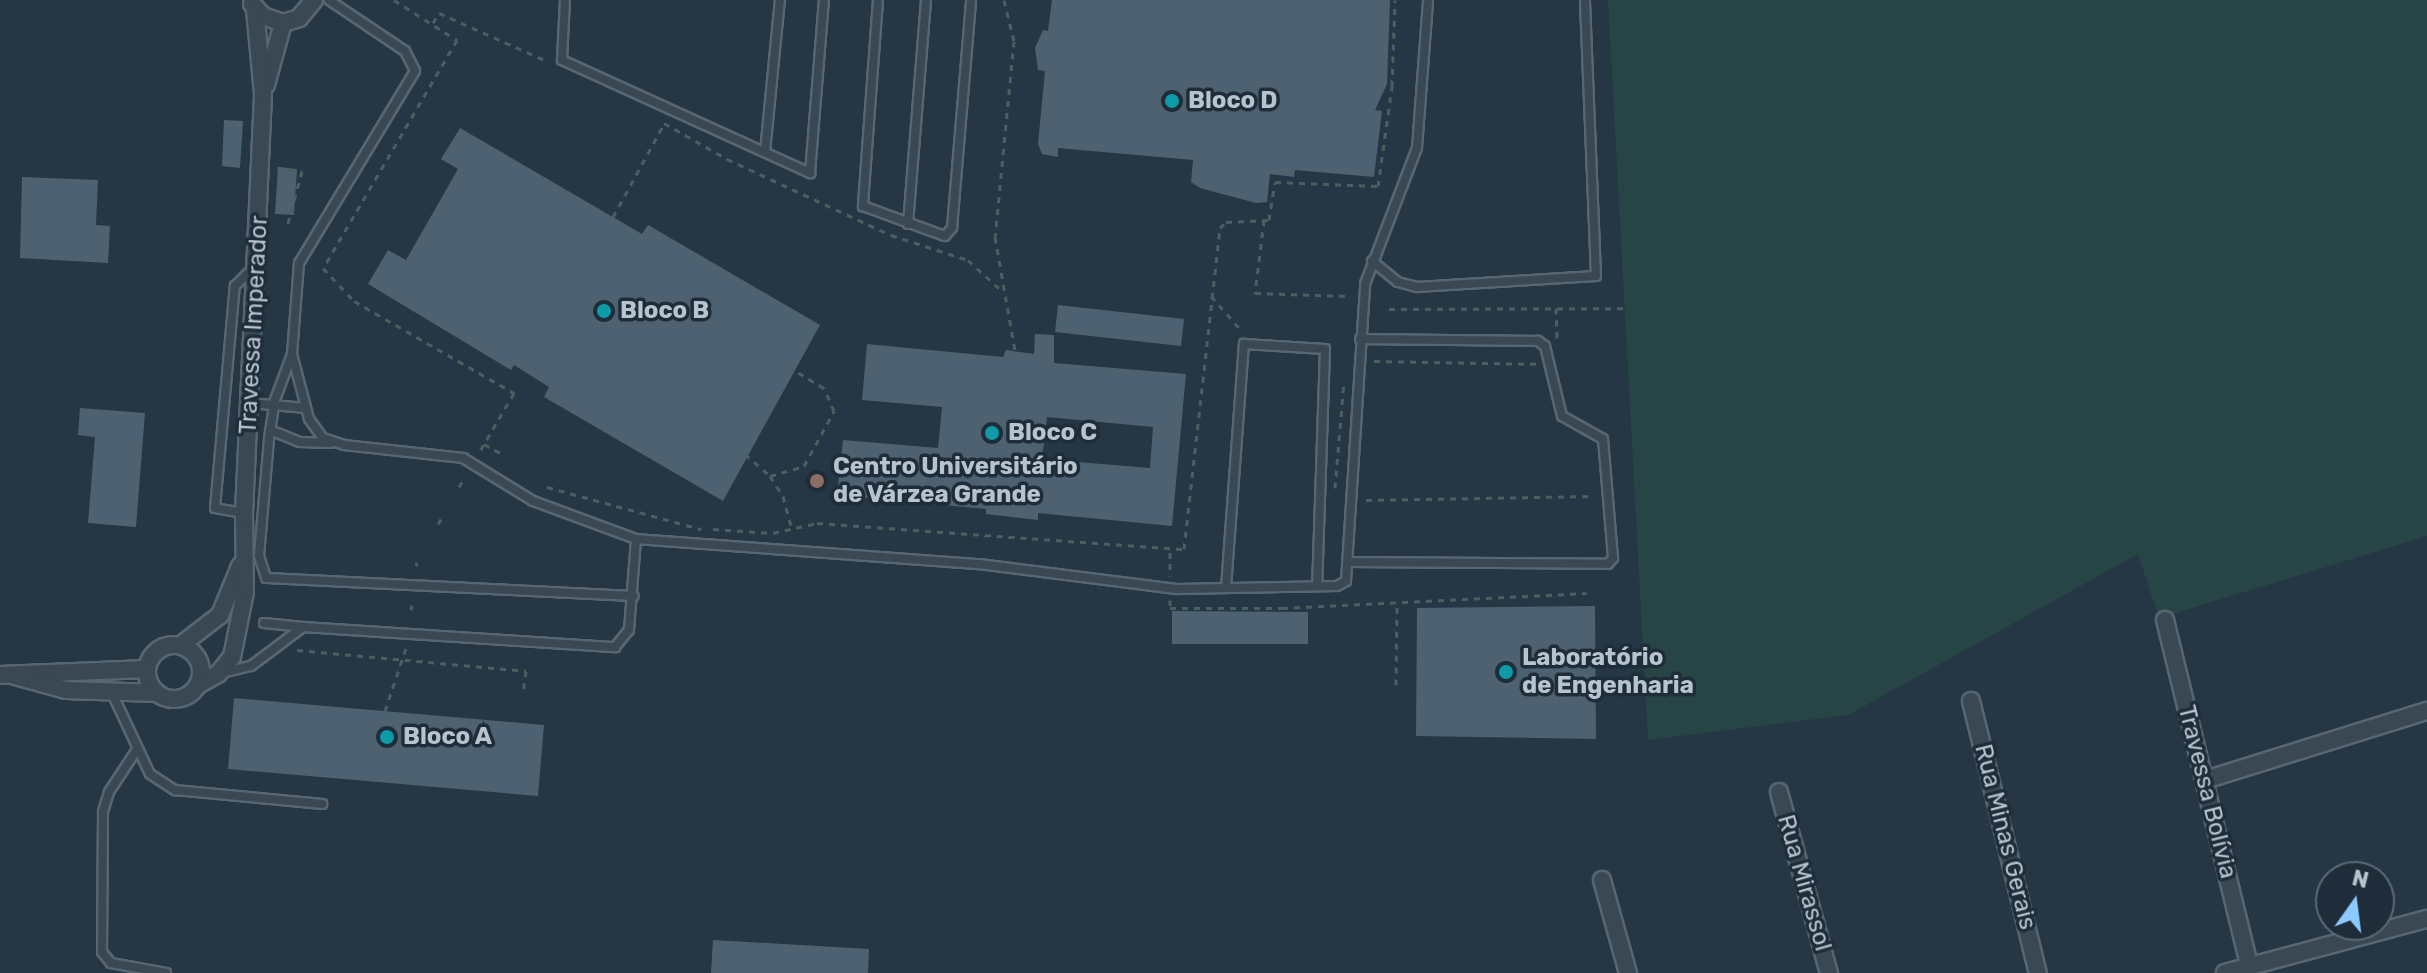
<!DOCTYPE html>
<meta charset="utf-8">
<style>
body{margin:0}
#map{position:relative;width:2427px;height:973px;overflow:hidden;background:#253744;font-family:Rubik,sans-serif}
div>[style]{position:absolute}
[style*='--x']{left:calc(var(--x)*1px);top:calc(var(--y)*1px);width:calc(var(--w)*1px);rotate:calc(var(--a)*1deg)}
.green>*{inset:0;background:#274544}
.building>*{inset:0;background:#4e6170}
.path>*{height:3px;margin-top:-1.5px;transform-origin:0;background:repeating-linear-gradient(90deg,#466160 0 6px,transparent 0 12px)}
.roads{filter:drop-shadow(2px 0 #586671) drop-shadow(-2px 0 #586671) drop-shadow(0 2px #586671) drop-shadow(0 -2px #586671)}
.service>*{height:8px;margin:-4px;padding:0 4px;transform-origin:4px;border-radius:4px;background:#3a4854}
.minor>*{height:16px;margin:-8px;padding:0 8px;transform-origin:8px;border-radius:8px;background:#3a4854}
.minor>.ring{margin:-8px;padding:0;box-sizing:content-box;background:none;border:16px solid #3a4854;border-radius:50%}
.dots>*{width:22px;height:22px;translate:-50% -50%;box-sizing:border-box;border:4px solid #1e2d39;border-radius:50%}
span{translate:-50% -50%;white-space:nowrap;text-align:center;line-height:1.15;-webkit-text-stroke:7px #1e2d39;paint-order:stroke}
.poi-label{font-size:24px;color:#b7c3cd;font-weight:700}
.left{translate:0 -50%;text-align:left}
.street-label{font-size:24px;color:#b7c3cd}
.north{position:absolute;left:2315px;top:861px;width:80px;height:80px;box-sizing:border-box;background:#1e2d39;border:2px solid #5b6974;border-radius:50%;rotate:14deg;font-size:22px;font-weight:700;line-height:32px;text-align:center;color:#b7c3cd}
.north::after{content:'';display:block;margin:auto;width:28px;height:36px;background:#8bc9ff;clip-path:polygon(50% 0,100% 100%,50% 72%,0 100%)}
</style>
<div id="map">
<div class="green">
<i style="clip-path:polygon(1608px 0,2427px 0,2427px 536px,2159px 618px,2138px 554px,1848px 715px,1648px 740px)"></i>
</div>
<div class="building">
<i style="clip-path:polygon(1052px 0,1390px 0,1387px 84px,1375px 110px,1382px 111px,1374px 177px,1295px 170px,1294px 177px,1270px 174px,1267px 202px,1256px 203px,1200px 188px,1191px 182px,1193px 160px,1058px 148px,1058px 157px,1042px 154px,1038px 144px,1045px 71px,1038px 70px,1035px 48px,1043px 30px,1048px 31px)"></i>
<i style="clip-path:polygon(224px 120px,243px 121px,240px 168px,222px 166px)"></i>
<i style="clip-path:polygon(460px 128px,642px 234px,648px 225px,820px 325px,723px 501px,544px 397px,549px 387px,514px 365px,511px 370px,368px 284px,388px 250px,406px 260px,458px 169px,441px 159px)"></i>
<i style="clip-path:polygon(278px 167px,297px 169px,294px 215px,275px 214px)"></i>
<i style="clip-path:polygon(22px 177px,98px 180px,96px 225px,110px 226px,108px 263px,20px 258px)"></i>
<i style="clip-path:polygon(1058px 305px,1184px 319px,1181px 346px,1055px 332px)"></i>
<i style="clip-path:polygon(evenodd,1035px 334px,1054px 335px,1054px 363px,1186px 374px,1172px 526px,1038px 513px,1038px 520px,986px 514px,986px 509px,837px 495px,843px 440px,938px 448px,942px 407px,862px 400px,867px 344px,1003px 357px,1006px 350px,1034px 354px,1035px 334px,1047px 417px,1153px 427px,1150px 468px,1042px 459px,1047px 417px)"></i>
<i style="clip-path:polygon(80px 408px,145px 413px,136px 527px,88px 523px,95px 437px,78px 435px)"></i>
<i style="clip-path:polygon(1595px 606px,1596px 739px,1416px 736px,1417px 608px)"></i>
<i style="clip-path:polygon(1172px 611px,1308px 612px,1308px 644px,1172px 644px)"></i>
<i style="clip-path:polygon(234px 698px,544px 725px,538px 796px,228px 769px)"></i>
<i style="clip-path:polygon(713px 940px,869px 949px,868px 973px,711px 973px)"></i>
</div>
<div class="path">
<i style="--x:394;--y:0;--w:75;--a:32.4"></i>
<i style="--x:457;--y:40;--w:264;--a:120.4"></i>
<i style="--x:323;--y:268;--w:45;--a:46.8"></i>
<i style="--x:354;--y:301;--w:185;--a:29.9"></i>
<i style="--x:514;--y:393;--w:67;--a:120.4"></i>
<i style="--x:1004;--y:0;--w:42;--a:76.3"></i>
<i style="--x:1014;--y:41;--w:197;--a:95.5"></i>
<i style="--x:995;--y:237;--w:116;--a:80"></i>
<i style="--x:433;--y:23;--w:12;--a:-59"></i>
<i style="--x:439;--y:13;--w:120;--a:24"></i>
<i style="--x:664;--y:123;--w:73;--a:29.7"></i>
<i style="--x:727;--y:159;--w:181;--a:24.9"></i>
<i style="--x:891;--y:235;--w:81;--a:18"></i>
<i style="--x:968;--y:260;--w:47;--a:42.4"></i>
<i style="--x:277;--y:168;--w:25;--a:7"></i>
<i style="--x:302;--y:171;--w:58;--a:105"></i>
<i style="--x:613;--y:217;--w:106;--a:-61.3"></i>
<i style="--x:1264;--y:220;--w:74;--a:97"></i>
<i style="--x:1255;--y:293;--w:94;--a:1.8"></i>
<i style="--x:1211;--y:296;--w:48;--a:48.4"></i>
<i style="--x:1556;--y:308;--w:33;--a:88"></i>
<i style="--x:1389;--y:309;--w:236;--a:-0.2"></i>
<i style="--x:1374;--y:361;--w:164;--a:1"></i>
<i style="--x:484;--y:444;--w:21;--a:29"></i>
<i style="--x:745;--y:454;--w:33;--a:41"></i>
<i style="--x:770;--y:476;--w:24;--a:57"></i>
<i style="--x:783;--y:496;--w:34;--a:75"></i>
<i style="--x:770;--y:476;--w:35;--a:-16"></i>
<i style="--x:804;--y:466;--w:63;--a:-61.4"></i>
<i style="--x:834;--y:411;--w:25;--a:-113"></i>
<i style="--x:824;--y:388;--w:39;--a:-149"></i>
<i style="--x:459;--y:487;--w:12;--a:-59"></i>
<i style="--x:547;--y:487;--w:160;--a:15.3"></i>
<i style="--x:1335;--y:488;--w:108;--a:-85.2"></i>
<i style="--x:1366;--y:500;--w:228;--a:-1"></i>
<i style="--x:438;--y:524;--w:6;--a:-59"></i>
<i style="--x:713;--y:529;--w:60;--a:3.8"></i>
<i style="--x:773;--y:533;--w:45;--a:-12.8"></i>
<i style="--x:817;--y:523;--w:368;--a:4.1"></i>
<i style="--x:1184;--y:549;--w:323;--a:-83.6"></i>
<i style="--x:1220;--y:228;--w:8;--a:-45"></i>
<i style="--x:1226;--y:222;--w:43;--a:-2.7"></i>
<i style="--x:1269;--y:220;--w:38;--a:-81"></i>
<i style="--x:1275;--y:182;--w:103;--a:2.2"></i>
<i style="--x:1378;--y:186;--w:101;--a:-82"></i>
<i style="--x:1392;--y:86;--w:86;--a:-88"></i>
<i style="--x:1170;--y:552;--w:24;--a:90"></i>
<i style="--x:416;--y:566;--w:4;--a:-76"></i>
<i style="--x:1170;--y:600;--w:8;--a:90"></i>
<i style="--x:1170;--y:608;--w:112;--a:0"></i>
<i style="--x:1282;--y:608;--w:305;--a:-2.8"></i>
<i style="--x:411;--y:610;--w:5;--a:-79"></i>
<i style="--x:297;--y:650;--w:230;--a:5.2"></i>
<i style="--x:526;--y:671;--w:22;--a:98"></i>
<i style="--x:1396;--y:685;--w:83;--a:-89.3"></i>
<i style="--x:167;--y:708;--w:24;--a:-15"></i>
<i style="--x:385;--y:711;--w:66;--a:-71.6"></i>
</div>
<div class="roads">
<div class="service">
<i style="--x:329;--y:0;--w:92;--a:33.9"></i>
<i style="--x:405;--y:51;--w:22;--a:63"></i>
<i style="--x:415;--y:71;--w:224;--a:121.1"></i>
<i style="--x:299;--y:263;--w:91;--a:94.4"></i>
<i style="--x:292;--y:354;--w:67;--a:75.3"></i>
<i style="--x:309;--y:419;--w:24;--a:54"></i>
<i style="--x:323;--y:438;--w:22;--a:18"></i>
<i style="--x:344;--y:445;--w:120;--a:6.2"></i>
<i style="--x:463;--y:458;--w:82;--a:31.6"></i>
<i style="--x:533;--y:501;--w:110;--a:20.3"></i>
<i style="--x:636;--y:539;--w:344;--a:4.2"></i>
<i style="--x:979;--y:564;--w:201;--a:7.2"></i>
<i style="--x:1178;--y:589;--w:159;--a:-1.1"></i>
<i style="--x:1337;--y:586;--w:10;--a:-29"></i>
<i style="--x:1346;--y:581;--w:298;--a:-86.3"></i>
<i style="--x:1365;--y:284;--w:146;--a:-69.1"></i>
<i style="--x:1417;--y:148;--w:148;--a:-85.7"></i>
<i style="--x:565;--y:0;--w:60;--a:92.9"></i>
<i style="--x:562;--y:60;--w:273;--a:24.5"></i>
<i style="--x:810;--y:173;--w:174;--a:-85.4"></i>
<i style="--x:878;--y:0;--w:207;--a:94.2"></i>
<i style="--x:863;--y:206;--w:87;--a:20.1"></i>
<i style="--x:945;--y:236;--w:11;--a:-49"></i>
<i style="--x:952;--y:228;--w:229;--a:-85.2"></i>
<i style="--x:765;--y:152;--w:153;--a:-84.4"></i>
<i style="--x:908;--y:224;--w:225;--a:-85.4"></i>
<i style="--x:1372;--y:261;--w:33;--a:39"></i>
<i style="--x:1398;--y:282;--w:20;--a:15"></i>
<i style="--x:1417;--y:287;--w:179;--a:-3.5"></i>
<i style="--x:1596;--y:276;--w:276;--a:-92.3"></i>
<i style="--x:292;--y:354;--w:49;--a:110.3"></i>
<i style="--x:275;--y:400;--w:39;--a:99"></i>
<i style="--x:269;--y:439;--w:117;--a:94.9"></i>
<i style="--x:259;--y:556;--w:23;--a:72"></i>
<i style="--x:266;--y:578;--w:368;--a:2.8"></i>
<i style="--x:250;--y:403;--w:56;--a:5.1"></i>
<i style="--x:270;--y:430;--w:32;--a:22"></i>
<i style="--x:300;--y:442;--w:30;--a:2"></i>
<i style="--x:243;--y:513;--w:28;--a:-170"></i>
<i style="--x:215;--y:508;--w:223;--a:-84.9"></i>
<i style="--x:235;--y:286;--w:27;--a:-45"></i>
<i style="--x:1348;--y:562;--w:260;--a:0.4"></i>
<i style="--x:1608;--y:564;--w:8;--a:-50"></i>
<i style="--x:1613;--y:558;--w:119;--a:-94.8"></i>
<i style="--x:1603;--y:439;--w:47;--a:-150.7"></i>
<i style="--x:1562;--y:416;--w:72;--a:-103.7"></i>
<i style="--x:1545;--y:346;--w:9;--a:-144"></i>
<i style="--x:1538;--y:341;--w:178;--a:-179.4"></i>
<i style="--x:1226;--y:588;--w:245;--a:-85.8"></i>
<i style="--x:1244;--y:344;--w:81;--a:3.5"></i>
<i style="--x:1325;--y:349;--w:237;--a:91.9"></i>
<i style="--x:264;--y:623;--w:39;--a:6"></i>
<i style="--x:222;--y:673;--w:30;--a:-14"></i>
<i style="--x:251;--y:666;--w:65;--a:-36.9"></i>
<i style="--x:303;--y:627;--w:313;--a:3.7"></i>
<i style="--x:615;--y:647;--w:22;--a:-51"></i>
<i style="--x:629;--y:630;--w:91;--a:-85.6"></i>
<i style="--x:112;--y:693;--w:89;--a:64.9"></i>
<i style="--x:150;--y:774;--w:30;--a:33"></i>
<i style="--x:175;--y:790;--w:148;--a:5.4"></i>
<i style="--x:136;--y:751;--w:49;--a:123.4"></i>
<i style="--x:109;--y:792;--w:21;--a:107"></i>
<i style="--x:103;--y:812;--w:140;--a:90.4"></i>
<i style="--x:102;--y:952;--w:14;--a:51"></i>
<i style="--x:111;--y:963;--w:56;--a:10.3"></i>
</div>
<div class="minor">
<i style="--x:252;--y:4;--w:16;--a:47"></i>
<i style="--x:263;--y:16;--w:21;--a:19"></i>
<i style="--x:283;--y:23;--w:17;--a:-17"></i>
<i style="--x:299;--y:18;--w:23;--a:-50"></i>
<i style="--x:266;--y:85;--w:64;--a:-74.7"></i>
<i style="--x:2165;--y:620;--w:355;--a:76.3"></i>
<i class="ring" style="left:147px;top:645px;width:38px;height:38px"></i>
<i style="--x:181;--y:645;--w:49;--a:-37.6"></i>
<i style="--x:220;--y:615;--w:53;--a:-67.8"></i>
<i style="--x:0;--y:675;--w:147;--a:-2.3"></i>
<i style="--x:15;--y:676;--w:53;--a:15.4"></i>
<i style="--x:66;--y:690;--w:91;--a:1.9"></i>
<i style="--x:198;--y:685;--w:23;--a:-29"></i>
<i style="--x:218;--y:674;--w:22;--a:-51"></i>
<i style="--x:232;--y:657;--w:66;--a:-78.7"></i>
<i style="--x:245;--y:592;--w:79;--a:-90.7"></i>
<i style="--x:244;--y:513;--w:419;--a:-87.4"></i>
<i style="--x:263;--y:94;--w:85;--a:-95.4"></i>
<i style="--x:1971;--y:701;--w:280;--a:76.2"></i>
<i style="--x:2205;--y:780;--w:232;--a:-17.3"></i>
<i style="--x:1779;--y:792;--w:188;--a:74.6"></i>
<i style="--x:1602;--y:880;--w:97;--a:74.4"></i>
<i style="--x:2225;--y:973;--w:209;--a:-15"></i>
</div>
</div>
<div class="dots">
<i style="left:1172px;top:101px;background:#0f9aa8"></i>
<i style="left:604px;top:311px;background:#0f9aa8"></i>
<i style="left:992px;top:433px;background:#0f9aa8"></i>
<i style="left:817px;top:481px;background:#8d6e63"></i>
<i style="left:1506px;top:672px;background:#0f9aa8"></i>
<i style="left:387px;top:737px;background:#0f9aa8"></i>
</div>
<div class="poi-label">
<span class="left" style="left:1188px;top:101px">Bloco D</span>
<span class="left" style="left:620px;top:311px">Bloco B</span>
<span class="left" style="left:1008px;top:433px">Bloco C</span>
<span class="left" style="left:833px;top:481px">Centro Universitário<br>de Várzea Grande</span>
<span class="left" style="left:1522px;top:672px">Laboratório<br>de Engenharia</span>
<span class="left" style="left:403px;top:737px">Bloco A</span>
</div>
<div class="street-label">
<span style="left:254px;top:325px;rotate:-87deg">Travessa Imperador</span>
<span style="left:2207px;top:792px;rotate:76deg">Travessa Bolívia</span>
<span style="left:2005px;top:837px;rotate:76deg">Rua Minas Gerais</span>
<span style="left:1804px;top:883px;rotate:74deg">Rua Mirassol</span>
</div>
<div class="north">N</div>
</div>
